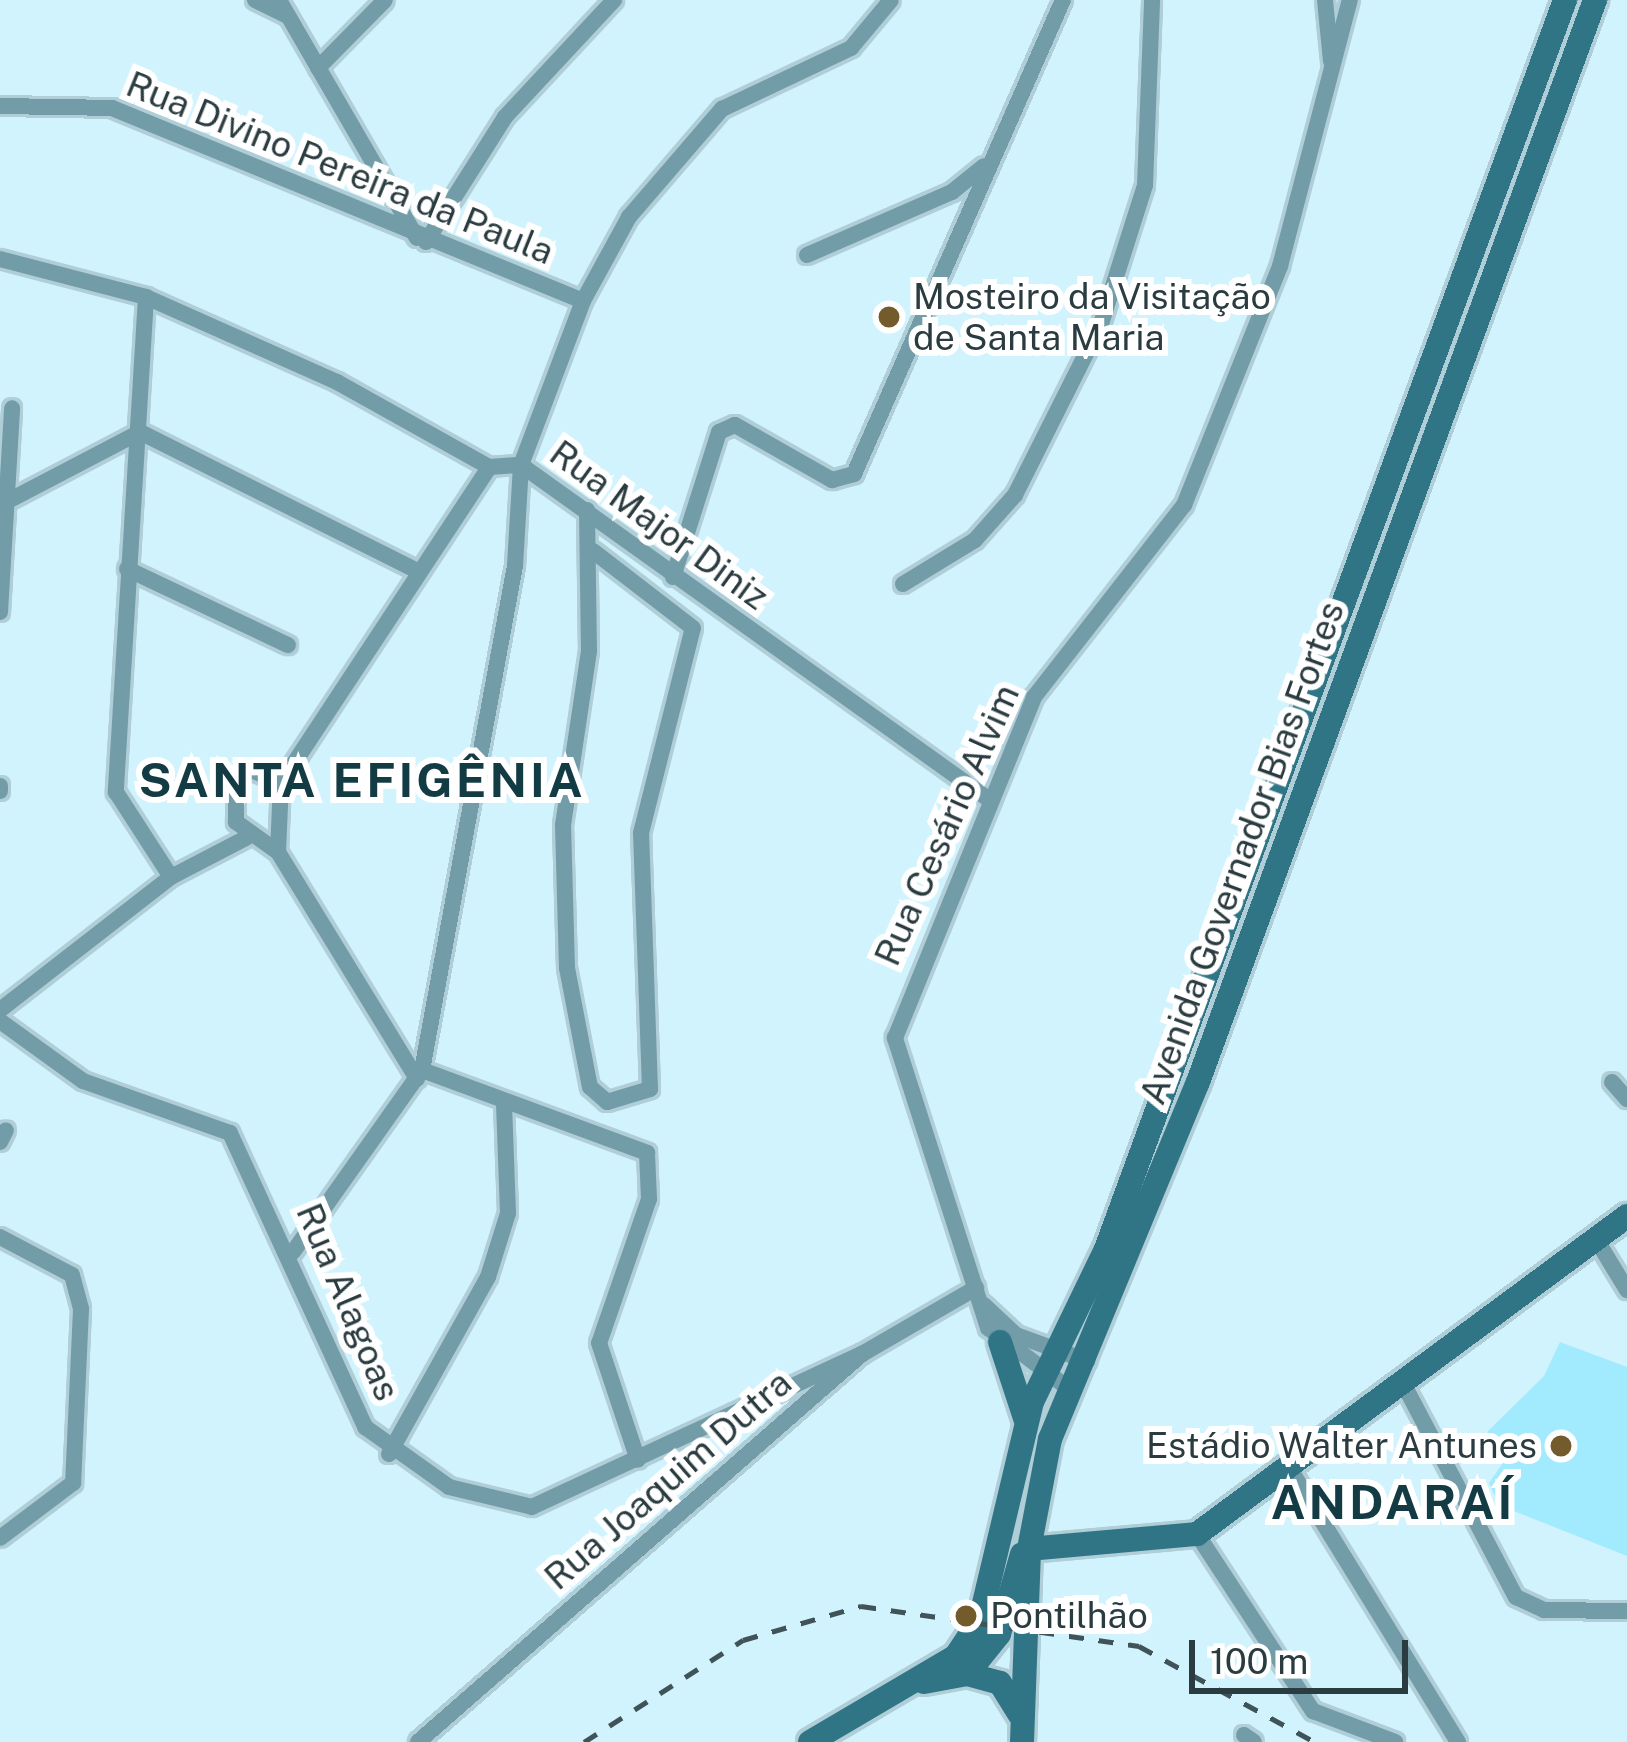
<!DOCTYPE html>
<meta charset="utf-8">
<style>
body{margin:0}
#map{position:relative;width:1627px;height:1742px;overflow:hidden;background:#d1f3fd;font-family:"Public Sans",sans-serif}
div>[style]{position:absolute}
[style*='--x']{left:calc(var(--x)*1px);top:calc(var(--y)*1px);width:calc(var(--w)*1px);rotate:calc(var(--a)*1deg)}
.green>*{inset:0;background:#a2eafe}
.roads{filter:drop-shadow(3px 0 #b0ced7) drop-shadow(-3px 0 #b0ced7) drop-shadow(0 3px #b0ced7) drop-shadow(0 -3px #b0ced7)}
.street>*{height:16px;margin:-8px;padding:0 8px;transform-origin:8px;border-radius:8px;background:#729ca8}
.secondary>*{height:24px;margin:-12px;padding:0 12px;transform-origin:12px;border-radius:12px;background:#307586}
.rail>*{height:4.5px;margin-top:-2.25px;transform-origin:0;background:repeating-linear-gradient(90deg,#3f5358 0 15px,transparent 0 30px)}
.dots>*{width:33px;height:33px;translate:-50% -50%;box-sizing:border-box;border:6px solid #fff;border-radius:50%}
span{translate:-50% -50%;white-space:nowrap;text-align:center;line-height:1.15;-webkit-text-stroke:12px #fff;paint-order:stroke}
.street-label{font-size:36px;color:#2b3c41}
.poi-label{font-size:36px;color:#2b3c41}
.left{translate:0 -50%;text-align:left}
.right{translate:-100% -50%;text-align:right}
.district-label{font-size:48px;color:#133b44;font-weight:700;letter-spacing:3px}
.scale{position:absolute;left:1189px;top:1640px;width:219px;height:54px;box-sizing:border-box;border:6px solid #2b3c41;border-top:0;padding-left:15px;font-size:36px;line-height:42px;white-space:nowrap;color:#2b3c41;-webkit-text-stroke:9px #fff;paint-order:stroke}
</style>
<div id="map">
<div class="green">
<i style="clip-path:polygon(1560px 1342px,1627px 1367px,1627px 1556px,1499px 1505px,1489px 1483px,1505px 1460px,1487px 1432px,1544px 1376px)"></i>
</div>
<div class="roads">
<div class="street">
<i style="--x:255;--y:0;--w:37;--a:26"></i>
<i style="--x:279;--y:0;--w:275;--a:59.9"></i>
<i style="--x:1325;--y:0;--w:61;--a:84.4"></i>
<i style="--x:318;--y:68;--w:95;--a:-45.4"></i>
<i style="--x:0;--y:106;--w:112;--a:1"></i>
<i style="--x:112;--y:108;--w:509;--a:22.28"></i>
<i style="--x:426;--y:242;--w:148;--a:-57.7"></i>
<i style="--x:505;--y:117;--w:160;--a:-47"></i>
<i style="--x:807;--y:255;--w:158;--a:-23.5"></i>
<i style="--x:952;--y:192;--w:41;--a:-39.1"></i>
<i style="--x:0;--y:259;--w:151;--a:14.6"></i>
<i style="--x:146;--y:297;--w:209;--a:24"></i>
<i style="--x:337;--y:382;--w:174;--a:29.2"></i>
<i style="--x:489;--y:467;--w:32;--a:-4"></i>
<i style="--x:521;--y:465;--w:573;--a:35.55"></i>
<i style="--x:146;--y:297;--w:496;--a:93.5"></i>
<i style="--x:116;--y:792;--w:101;--a:57.1"></i>
<i style="--x:8;--y:501;--w:149;--a:-27.6"></i>
<i style="--x:140;--y:432;--w:310;--a:26.6"></i>
<i style="--x:587;--y:510;--w:141;--a:89.2"></i>
<i style="--x:589;--y:651;--w:176;--a:98.5"></i>
<i style="--x:563;--y:825;--w:143;--a:88.4"></i>
<i style="--x:567;--y:968;--w:121;--a:79.1"></i>
<i style="--x:590;--y:1087;--w:23;--a:41"></i>
<i style="--x:607;--y:1102;--w:45;--a:-16.8"></i>
<i style="--x:650;--y:1089;--w:256;--a:-92"></i>
<i style="--x:641;--y:833;--w:211;--a:-75.8"></i>
<i style="--x:693;--y:628;--w:126;--a:-142.4"></i>
<i style="--x:127;--y:569;--w:178;--a:25.3"></i>
<i style="--x:673;--y:577;--w:152;--a:-72.4"></i>
<i style="--x:719;--y:432;--w:17;--a:-24"></i>
<i style="--x:735;--y:425;--w:112;--a:29.6"></i>
<i style="--x:832;--y:480;--w:23;--a:-15"></i>
<i style="--x:854;--y:474;--w:518;--a:-66.21"></i>
<i style="--x:903;--y:584;--w:84;--a:-31.4"></i>
<i style="--x:975;--y:540;--w:60;--a:-48.4"></i>
<i style="--x:1015;--y:495;--w:191;--a:-63.3"></i>
<i style="--x:1101;--y:324;--w:146;--a:-72.4"></i>
<i style="--x:1145;--y:185;--w:185;--a:-87.8"></i>
<i style="--x:0;--y:612;--w:204;--a:-86.6"></i>
<i style="--x:251;--y:770;--w:33;--a:23"></i>
<i style="--x:281;--y:783;--w:69;--a:92.5"></i>
<i style="--x:278;--y:852;--w:52;--a:-144.5"></i>
<i style="--x:236;--y:822;--w:44;--a:-90"></i>
<i style="--x:236;--y:778;--w:17;--a:-28"></i>
<i style="--x:281;--y:783;--w:378;--a:-56.6"></i>
<i style="--x:0;--y:786;--w:5;--a:90"></i>
<i style="--x:278;--y:852;--w:266;--a:58.5"></i>
<i style="--x:0;--y:1010;--w:217;--a:-37.9"></i>
<i style="--x:171;--y:877;--w:85;--a:-27.5"></i>
<i style="--x:0;--y:1021;--w:102;--a:35.9"></i>
<i style="--x:83;--y:1081;--w:156;--a:19.5"></i>
<i style="--x:230;--y:1133;--w:324;--a:65.3"></i>
<i style="--x:365;--y:1427;--w:103;--a:35.5"></i>
<i style="--x:449;--y:1487;--w:85;--a:13.5"></i>
<i style="--x:532;--y:1507;--w:364;--a:-24.9"></i>
<i style="--x:422;--y:1070;--w:240;--a:20.2"></i>
<i style="--x:647;--y:1153;--w:46;--a:87.5"></i>
<i style="--x:649;--y:1199;--w:152;--a:109.1"></i>
<i style="--x:599;--y:1343;--w:123;--a:71.6"></i>
<i style="--x:1612;--y:1082;--w:23;--a:49"></i>
<i style="--x:0;--y:1142;--w:13;--a:-63"></i>
<i style="--x:0;--y:1237;--w:81;--a:27.8"></i>
<i style="--x:72;--y:1275;--w:35;--a:75"></i>
<i style="--x:81;--y:1309;--w:174;--a:92.6"></i>
<i style="--x:73;--y:1483;--w:91;--a:143"></i>
<i style="--x:1596;--y:1239;--w:60;--a:58.7"></i>
<i style="--x:293;--y:1252;--w:223;--a:-54.7"></i>
<i style="--x:422;--y:1070;--w:513;--a:-79.55"></i>
<i style="--x:515;--y:566;--w:101;--a:-86.6"></i>
<i style="--x:521;--y:465;--w:175;--a:-69.3"></i>
<i style="--x:583;--y:301;--w:96;--a:-61.3"></i>
<i style="--x:629;--y:217;--w:143;--a:-49.3"></i>
<i style="--x:722;--y:109;--w:143;--a:-25.3"></i>
<i style="--x:851;--y:48;--w:62;--a:-50.2"></i>
<i style="--x:984;--y:1305;--w:44;--a:43.2"></i>
<i style="--x:1016;--y:1335;--w:76;--a:20.1"></i>
<i style="--x:1404;--y:1385;--w:240;--a:62.2"></i>
<i style="--x:1516;--y:1597;--w:31;--a:25"></i>
<i style="--x:1544;--y:1610;--w:83;--a:0.7"></i>
<i style="--x:1072;--y:1391;--w:105;--a:-143.1"></i>
<i style="--x:988;--y:1328;--w:305;--a:-107.8"></i>
<i style="--x:895;--y:1038;--w:368;--a:-67.8"></i>
<i style="--x:1034;--y:697;--w:244;--a:-52"></i>
<i style="--x:1184;--y:505;--w:258;--a:-68.1"></i>
<i style="--x:1280;--y:266;--w:275;--a:-75.3"></i>
<i style="--x:389;--y:1454;--w:203;--a:-60.8"></i>
<i style="--x:488;--y:1277;--w:67;--a:-72.6"></i>
<i style="--x:508;--y:1213;--w:107;--a:-92.1"></i>
<i style="--x:1290;--y:1469;--w:321;--a:58.4"></i>
<i style="--x:1197;--y:1534;--w:212;--a:56.8"></i>
<i style="--x:1313;--y:1711;--w:88;--a:20.7"></i>
<i style="--x:1244;--y:1735;--w:12;--a:35"></i>
<i style="--x:418;--y:1742;--w:590;--a:-41.15"></i>
<i style="--x:862;--y:1354;--w:132;--a:-30.1"></i>
</div>
<div class="secondary">
<i style="--x:1000;--y:1342;--w:80;--a:71.8"></i>
<i style="--x:1029;--y:1549;--w:169;--a:-5.1"></i>
<i style="--x:1197;--y:1534;--w:535;--a:-36.48"></i>
<i style="--x:967;--y:1674;--w:51;--a:-51.3"></i>
<i style="--x:999;--y:1634;--w:83;--a:-74"></i>
<i style="--x:924;--y:1682;--w:44;--a:-10.5"></i>
<i style="--x:967;--y:1674;--w:34;--a:15"></i>
<i style="--x:1000;--y:1683;--w:36;--a:58"></i>
<i style="--x:810;--y:1742;--w:169;--a:-30.5"></i>
<i style="--x:956;--y:1656;--w:43;--a:-56.3"></i>
<i style="--x:980;--y:1620;--w:224;--a:-76.6"></i>
<i style="--x:1032;--y:1402;--w:170;--a:-64.2"></i>
<i style="--x:1106;--y:1249;--w:1331;--a:-69.82"></i>
<i style="--x:1022;--y:1742;--w:193;--a:-87.9"></i>
<i style="--x:1029;--y:1549;--w:112;--a:-79.2"></i>
<i style="--x:1050;--y:1439;--w:386;--a:-67.5"></i>
<i style="--x:1198;--y:1082;--w:1153;--a:-69.85"></i>
</div>
</div>
<div class="rail">
<i style="--x:584;--y:1742;--w:189;--a:-32.7"></i>
<i style="--x:743;--y:1640;--w:123;--a:-16.1"></i>
<i style="--x:861;--y:1606;--w:281;--a:8.2"></i>
<i style="--x:1139;--y:1646;--w:200;--a:28.6"></i>
</div>
<div class="dots">
<i style="left:889px;top:317px;background:#735b2c"></i>
<i style="left:1561px;top:1446px;background:#735b2c"></i>
<i style="left:966px;top:1616px;background:#735b2c"></i>
</div>
<div class="street-label">
<span style="left:340px;top:168px;rotate:22deg">Rua Divino Pereira da Paula</span>
<span style="left:659px;top:525px;rotate:36deg">Rua Major Diniz</span>
<span style="left:947px;top:825px;rotate:-66deg">Rua Cesário Alvim</span>
<span style="left:1242px;top:853px;rotate:-70deg">Avenida Governador Bias Fortes</span>
<span style="left:348px;top:1302px;rotate:67deg">Rua Alagoas</span>
<span style="left:668px;top:1480px;rotate:-41deg">Rua Joaquim Dutra</span>
</div>
<div class="poi-label">
<span class="left" style="left:913px;top:317px">Mosteiro da Visitação<br>de Santa Maria</span>
<span class="right" style="left:1537px;top:1446px">Estádio Walter Antunes</span>
<span class="left" style="left:990px;top:1616px">Pontilhão</span>
</div>
<div class="district-label">
<span style="left:362px;top:780px">SANTA EFIGÊNIA</span>
<span style="left:1393px;top:1502px">ANDARAÍ</span>
</div>
<div class="scale">100 m</div>
</div>
